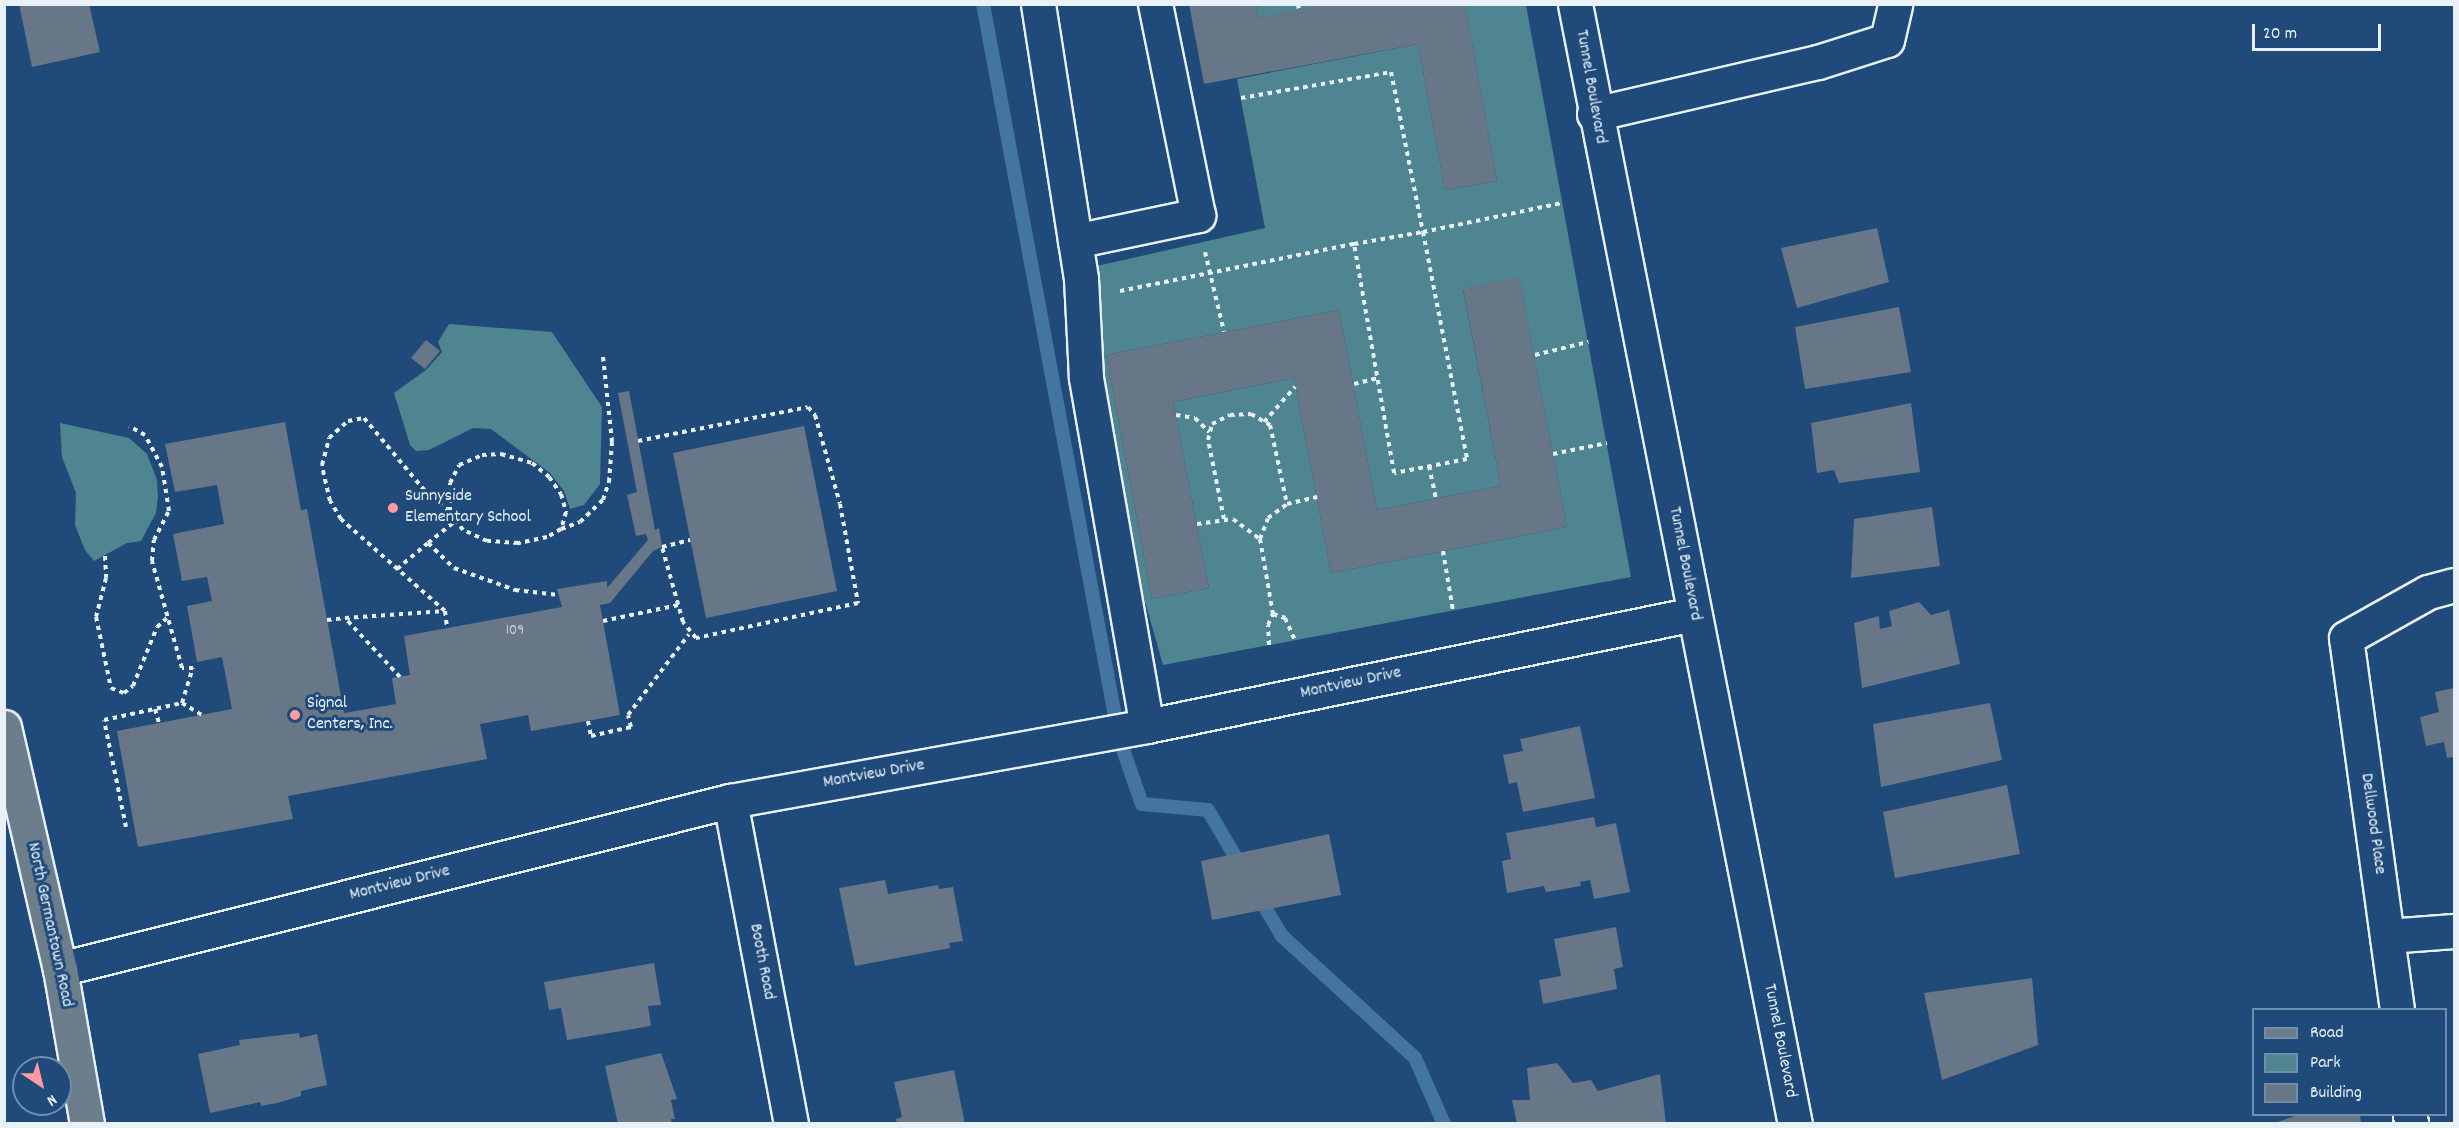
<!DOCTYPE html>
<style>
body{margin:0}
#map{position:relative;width:2459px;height:1128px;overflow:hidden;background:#1f4a7a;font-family:Dekko,sans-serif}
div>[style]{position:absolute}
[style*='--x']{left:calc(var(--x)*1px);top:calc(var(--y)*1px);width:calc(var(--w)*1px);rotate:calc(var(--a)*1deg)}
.green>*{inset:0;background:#4f8491}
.stream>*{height:14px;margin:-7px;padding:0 7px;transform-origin:7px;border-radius:7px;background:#4474a0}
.building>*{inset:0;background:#677787}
.path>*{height:4px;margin-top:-2px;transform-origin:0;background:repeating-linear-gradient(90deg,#e8f1f8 0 4.5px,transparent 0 9px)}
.roads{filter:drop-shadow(2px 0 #e8f1f8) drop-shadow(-2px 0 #e8f1f8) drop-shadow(0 2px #e8f1f8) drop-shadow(0 -2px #e8f1f8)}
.minor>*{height:33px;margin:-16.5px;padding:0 16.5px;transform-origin:16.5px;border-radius:16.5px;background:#1f4a7a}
.major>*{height:33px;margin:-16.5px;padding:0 16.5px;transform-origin:16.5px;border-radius:16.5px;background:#6c7d8c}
.dots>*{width:16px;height:16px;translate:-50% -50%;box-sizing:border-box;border:3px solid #1f4a7a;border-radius:50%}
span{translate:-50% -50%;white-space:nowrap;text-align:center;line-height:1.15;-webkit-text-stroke:6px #1f4a7a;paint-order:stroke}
.number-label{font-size:15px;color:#c8d2dc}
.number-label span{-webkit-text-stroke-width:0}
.street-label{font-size:18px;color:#e8f1f8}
.poi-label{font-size:18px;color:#e8f1f8}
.left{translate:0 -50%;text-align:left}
.frame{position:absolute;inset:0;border:6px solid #e8f1f8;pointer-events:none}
.legend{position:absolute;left:2252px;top:1008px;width:195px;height:108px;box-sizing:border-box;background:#1f4a7a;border:2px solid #6f8dac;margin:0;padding:8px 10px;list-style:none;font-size:18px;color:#e8f1f8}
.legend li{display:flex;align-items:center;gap:12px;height:30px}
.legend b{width:30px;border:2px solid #6f8dac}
.north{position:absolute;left:12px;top:1056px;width:60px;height:60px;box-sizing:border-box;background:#1f4a7a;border:2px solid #6f8dac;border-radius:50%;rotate:145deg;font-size:16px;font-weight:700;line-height:24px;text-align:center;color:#e8f1f8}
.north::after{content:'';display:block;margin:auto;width:21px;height:27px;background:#ff9aa2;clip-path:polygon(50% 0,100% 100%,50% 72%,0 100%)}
.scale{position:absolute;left:2252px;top:24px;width:129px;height:27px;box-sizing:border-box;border:3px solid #e8f1f8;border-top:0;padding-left:8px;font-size:18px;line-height:21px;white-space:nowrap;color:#e8f1f8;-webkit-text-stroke:4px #1f4a7a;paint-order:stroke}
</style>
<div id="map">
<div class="green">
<i style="clip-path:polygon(1256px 4px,1328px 5px,1258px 18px)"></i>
<i style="clip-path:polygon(evenodd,1465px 5px,1526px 5px,1631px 577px,1163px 665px,1140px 584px,1097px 358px,1097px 266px,1265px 228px,1237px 79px,1418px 44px,1445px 190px,1497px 181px,1465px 5px,1519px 278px,1567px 527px,1331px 573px,1294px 378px,1173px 402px,1209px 588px,1152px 599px,1106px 355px,1339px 310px,1377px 510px,1501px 486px,1463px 289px,1519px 278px)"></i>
<i style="clip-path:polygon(449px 324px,552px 332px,602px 407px,600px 484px,584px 505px,570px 509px,564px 491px,550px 473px,491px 429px,473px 428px,429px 450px,416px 451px,410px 445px,394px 393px,426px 370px,442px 352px,438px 342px)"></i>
<i style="clip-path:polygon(60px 423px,129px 438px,147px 454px,157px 480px,158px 496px,156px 513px,141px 541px,127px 543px,94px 561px,85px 550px,75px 525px,76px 493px,62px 457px)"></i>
</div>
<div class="stream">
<i style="--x:983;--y:4;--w:746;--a:79.5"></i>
<i style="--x:1119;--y:738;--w:70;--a:70.8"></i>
<i style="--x:1142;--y:804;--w:66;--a:5.2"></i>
<i style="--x:1208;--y:810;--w:69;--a:59.7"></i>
<i style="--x:1257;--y:894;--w:49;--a:59.2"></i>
<i style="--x:1282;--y:936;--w:180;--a:42.5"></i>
<i style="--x:1415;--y:1058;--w:72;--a:66.3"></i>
</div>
<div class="building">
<i style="clip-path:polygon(19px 4px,89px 4px,100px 52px,32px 67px)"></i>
<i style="clip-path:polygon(1189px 4px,1256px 4px,1258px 18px,1328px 4px,1465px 4px,1497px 181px,1445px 190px,1418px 44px,1204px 84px)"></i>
<i style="clip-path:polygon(1877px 228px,1889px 282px,1797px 308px,1781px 248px)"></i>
<i style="clip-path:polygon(1519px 277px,1567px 527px,1331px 573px,1294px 378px,1173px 402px,1209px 588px,1152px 599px,1106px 355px,1339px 310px,1377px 510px,1501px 486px,1463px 288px)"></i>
<i style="clip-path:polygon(1899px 307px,1911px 372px,1805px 389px,1795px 327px)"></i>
<i style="clip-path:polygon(426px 340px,440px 351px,425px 369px,411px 358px)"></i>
<i style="clip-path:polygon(629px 391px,655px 530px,659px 528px,662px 547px,653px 551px,610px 603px,600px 605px,620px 715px,531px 731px,528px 715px,480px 724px,487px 759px,288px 796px,293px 819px,138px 847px,117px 731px,232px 709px,222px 657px,197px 662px,187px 606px,212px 601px,207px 577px,182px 581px,173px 534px,224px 524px,217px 485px,175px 492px,165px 444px,285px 422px,301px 510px,307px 509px,344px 713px,396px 704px,392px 678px,410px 675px,404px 636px,562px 607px,557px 589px,607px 581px,607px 588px,648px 540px,646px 534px,636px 536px,627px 495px,637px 492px,618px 393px)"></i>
<i style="clip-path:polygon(1911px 403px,1920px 472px,1839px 483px,1834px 470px,1817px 473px,1811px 423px)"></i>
<i style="clip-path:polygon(804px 426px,837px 591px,706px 618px,673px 453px)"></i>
<i style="clip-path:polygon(1932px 507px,1940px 566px,1851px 578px,1854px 519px)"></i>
<i style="clip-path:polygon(1919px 602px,1931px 615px,1949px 610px,1960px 664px,1862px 688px,1854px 623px,1879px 616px,1880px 629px,1892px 626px,1889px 611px)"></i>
<i style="clip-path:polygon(2454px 688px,2454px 757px,2447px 758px,2444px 742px,2426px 746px,2420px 717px,2439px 712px,2435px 692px)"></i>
<i style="clip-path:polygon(1990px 703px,2002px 760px,1881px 787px,1873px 724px)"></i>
<i style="clip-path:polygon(1580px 726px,1595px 798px,1523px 812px,1517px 782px,1509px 784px,1503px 755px,1523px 751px,1520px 739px)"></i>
<i style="clip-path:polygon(2007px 785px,2020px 854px,1895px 878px,1883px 812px)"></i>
<i style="clip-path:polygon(1594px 817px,1596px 827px,1616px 823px,1630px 892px,1594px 899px,1590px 880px,1580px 882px,1581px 886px,1546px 892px,1544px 886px,1507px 893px,1502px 861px,1511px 859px,1506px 833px)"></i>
<i style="clip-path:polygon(1329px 834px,1341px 895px,1212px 920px,1201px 861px)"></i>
<i style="clip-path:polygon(885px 880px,888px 894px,938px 885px,939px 889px,953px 887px,963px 941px,949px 943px,950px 948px,855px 966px,839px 888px)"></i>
<i style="clip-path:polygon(1616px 927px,1623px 967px,1614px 969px,1617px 989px,1543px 1004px,1539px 980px,1561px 976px,1554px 939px)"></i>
<i style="clip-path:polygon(654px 963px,661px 1005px,648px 1006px,651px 1026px,567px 1040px,561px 1008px,549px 1010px,544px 982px)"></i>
<i style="clip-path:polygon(2032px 978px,2038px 1045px,1942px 1080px,1924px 993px)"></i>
<i style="clip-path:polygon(299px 1033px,300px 1038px,317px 1034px,327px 1085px,301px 1091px,301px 1096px,277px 1103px,261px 1106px,260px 1102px,210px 1113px,198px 1054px,240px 1045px,239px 1040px)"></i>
<i style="clip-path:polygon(661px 1053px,677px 1099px,671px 1100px,675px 1119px,671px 1119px,672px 1124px,618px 1124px,605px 1066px)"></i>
<i style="clip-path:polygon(1557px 1063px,1573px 1083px,1591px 1080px,1598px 1091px,1660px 1074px,1666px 1124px,1517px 1124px,1512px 1100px,1530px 1100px,1527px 1068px)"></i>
<i style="clip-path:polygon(954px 1070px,965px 1124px,897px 1124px,896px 1119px,902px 1117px,894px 1082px)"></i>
<i style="clip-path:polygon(2300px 1114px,2360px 1114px,2361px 1124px,2272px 1124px)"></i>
</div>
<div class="path">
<i style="--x:1298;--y:4;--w:6;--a:81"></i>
<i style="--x:1241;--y:98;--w:152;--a:-9.8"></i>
<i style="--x:1391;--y:72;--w:163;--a:78.7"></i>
<i style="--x:1423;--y:232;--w:231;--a:79"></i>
<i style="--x:1467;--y:459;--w:74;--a:169.1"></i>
<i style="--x:1394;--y:473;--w:232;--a:-99.9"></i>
<i style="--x:1354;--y:244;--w:70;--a:-9.9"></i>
<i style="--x:1423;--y:232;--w:142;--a:-11.8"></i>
<i style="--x:1205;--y:252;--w:82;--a:76.6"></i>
<i style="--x:1120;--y:291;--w:239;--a:-11.4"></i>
<i style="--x:1535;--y:355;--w:55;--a:-13.8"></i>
<i style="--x:1354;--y:384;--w:25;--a:-14"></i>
<i style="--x:1176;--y:415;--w:19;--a:9"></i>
<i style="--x:1195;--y:418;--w:20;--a:45"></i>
<i style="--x:1264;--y:422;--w:47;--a:-48.5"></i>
<i style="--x:638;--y:441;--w:173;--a:-11.3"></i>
<i style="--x:808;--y:407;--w:11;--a:49"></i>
<i style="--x:815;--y:415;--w:92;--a:74.3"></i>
<i style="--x:840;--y:504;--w:101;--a:79.7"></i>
<i style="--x:858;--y:603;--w:166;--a:167.8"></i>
<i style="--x:696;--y:638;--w:21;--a:-129"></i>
<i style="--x:683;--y:622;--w:78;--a:-105.6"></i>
<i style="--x:662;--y:547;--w:29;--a:-14"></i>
<i style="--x:1553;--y:454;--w:55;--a:-11.5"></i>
<i style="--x:1429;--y:466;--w:34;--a:78"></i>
<i style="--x:1224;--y:519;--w:81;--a:-101.4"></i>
<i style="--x:1208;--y:440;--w:16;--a:-76"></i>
<i style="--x:1212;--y:424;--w:20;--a:-27"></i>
<i style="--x:1230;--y:415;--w:21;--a:-3"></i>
<i style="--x:1251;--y:414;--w:22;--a:30"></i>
<i style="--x:1270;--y:425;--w:81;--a:77.9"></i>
<i style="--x:1197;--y:524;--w:36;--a:-8"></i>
<i style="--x:1233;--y:519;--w:34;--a:37"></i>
<i style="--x:1260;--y:539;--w:76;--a:80.2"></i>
<i style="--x:561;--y:529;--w:16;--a:150"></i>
<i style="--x:547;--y:537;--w:30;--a:168"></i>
<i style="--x:518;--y:543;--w:31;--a:-176"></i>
<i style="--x:487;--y:541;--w:26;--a:-155"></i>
<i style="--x:463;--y:530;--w:22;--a:-126"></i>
<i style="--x:450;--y:512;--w:29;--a:-90"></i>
<i style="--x:450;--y:483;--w:20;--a:-63"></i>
<i style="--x:459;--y:465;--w:25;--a:-23"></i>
<i style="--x:482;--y:455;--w:19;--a:-3"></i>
<i style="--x:501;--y:454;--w:32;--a:16"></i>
<i style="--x:532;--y:463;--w:22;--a:39"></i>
<i style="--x:549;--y:477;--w:21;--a:55"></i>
<i style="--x:561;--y:494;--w:19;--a:74"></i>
<i style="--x:566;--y:512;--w:18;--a:106"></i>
<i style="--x:561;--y:529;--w:20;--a:-20"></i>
<i style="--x:580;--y:522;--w:32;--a:-44"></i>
<i style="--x:603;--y:500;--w:19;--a:-72"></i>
<i style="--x:609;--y:482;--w:40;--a:-85.7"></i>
<i style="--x:612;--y:442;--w:86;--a:-96"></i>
<i style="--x:1260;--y:539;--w:22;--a:-69"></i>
<i style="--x:1268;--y:518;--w:24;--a:-36"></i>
<i style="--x:1287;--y:504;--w:31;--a:-13"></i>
<i style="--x:428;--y:543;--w:36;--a:-39"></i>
<i style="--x:1443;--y:551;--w:61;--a:80.5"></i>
<i style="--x:105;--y:556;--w:22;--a:87"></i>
<i style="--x:106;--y:578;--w:40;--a:104.4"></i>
<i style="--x:96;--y:617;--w:73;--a:78.1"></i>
<i style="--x:111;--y:688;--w:14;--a:21"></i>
<i style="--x:124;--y:693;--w:11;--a:-38"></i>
<i style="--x:133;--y:686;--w:64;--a:-67.9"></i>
<i style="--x:157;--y:627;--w:13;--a:-42"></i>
<i style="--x:397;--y:569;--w:40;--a:-40"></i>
<i style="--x:428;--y:543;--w:36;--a:44"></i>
<i style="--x:454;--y:568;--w:65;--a:19.8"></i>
<i style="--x:515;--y:590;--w:44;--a:6.5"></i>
<i style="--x:445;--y:611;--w:17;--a:83"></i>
<i style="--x:327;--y:620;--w:18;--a:-6"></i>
<i style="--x:603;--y:621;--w:77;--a:-12"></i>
<i style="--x:1269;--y:645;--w:20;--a:-93"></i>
<i style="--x:1268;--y:625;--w:12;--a:-66"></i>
<i style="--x:1273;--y:614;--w:13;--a:18"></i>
<i style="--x:1285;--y:618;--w:24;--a:66"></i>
<i style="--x:400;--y:677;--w:81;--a:-133"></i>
<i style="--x:345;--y:618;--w:100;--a:-4"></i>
<i style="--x:445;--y:611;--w:139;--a:-138.5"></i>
<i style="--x:341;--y:519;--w:21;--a:-121"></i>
<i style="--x:330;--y:501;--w:37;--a:-103"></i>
<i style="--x:322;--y:465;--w:28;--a:-75"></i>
<i style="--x:329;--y:438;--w:25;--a:-42"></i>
<i style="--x:348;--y:421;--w:16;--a:-11"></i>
<i style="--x:364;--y:418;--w:95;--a:50.1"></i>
<i style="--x:425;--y:491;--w:33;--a:40"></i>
<i style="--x:182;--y:703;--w:23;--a:31"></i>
<i style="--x:155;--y:709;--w:15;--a:74"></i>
<i style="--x:588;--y:721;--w:15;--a:79"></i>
<i style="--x:591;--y:736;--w:41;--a:-12.7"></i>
<i style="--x:631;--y:727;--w:12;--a:-104"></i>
<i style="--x:628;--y:715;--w:101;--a:-53"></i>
<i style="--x:126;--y:827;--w:109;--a:-101.6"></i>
<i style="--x:104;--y:720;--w:80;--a:-12.3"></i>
<i style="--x:182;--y:703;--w:37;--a:-73"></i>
<i style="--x:193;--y:668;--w:11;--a:180"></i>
<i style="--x:182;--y:668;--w:111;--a:-105.7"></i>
<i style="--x:152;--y:561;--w:21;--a:-85"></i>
<i style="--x:154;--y:540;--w:33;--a:-63"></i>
<i style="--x:169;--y:511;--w:45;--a:-99"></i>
<i style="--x:162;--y:467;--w:36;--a:-118"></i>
<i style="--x:145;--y:435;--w:18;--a:-151"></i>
</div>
<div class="roads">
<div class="minor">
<i style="--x:1038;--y:4;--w:278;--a:81.1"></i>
<i style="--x:1081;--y:279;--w:99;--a:87.1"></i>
<i style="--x:1086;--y:378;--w:353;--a:80.1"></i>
<i style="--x:1575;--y:4;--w:1141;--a:78.89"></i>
<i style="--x:1594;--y:114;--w:230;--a:-13.1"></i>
<i style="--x:1818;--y:62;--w:72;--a:-17.7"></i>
<i style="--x:1887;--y:40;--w:37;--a:-77"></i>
<i style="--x:1075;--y:241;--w:126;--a:-11.9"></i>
<i style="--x:1198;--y:215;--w:215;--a:-101.5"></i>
<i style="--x:730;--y:801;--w:329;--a:79.3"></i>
<i style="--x:2387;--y:936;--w:67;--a:-4.3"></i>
<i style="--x:60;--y:969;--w:691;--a:-14.08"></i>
<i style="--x:730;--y:801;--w:424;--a:-10.2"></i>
<i style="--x:1147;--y:726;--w:558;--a:-11.57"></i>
<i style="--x:2397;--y:1010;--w:375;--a:-97.8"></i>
<i style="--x:2346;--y:638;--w:94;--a:-29.3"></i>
<i style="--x:2428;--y:592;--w:27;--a:-15"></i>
<i style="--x:2410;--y:1114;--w:10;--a:84"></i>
</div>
<div class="major">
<i style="--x:4;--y:727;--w:248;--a:77"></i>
<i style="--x:60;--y:969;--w:157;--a:80.1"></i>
</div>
</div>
<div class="dots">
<i style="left:393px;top:508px;background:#ff9aa2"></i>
<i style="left:295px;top:715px;background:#ff9aa2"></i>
</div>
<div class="number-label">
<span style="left:515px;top:632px">109</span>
</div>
<div class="street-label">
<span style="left:1590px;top:87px;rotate:80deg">Tunnel Boulevard</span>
<span style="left:1684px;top:564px;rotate:79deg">Tunnel Boulevard</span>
<span style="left:1351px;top:684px;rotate:-12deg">Montview Drive</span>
<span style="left:874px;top:775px;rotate:-10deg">Montview Drive</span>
<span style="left:2372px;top:824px;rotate:82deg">Dellwood Place</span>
<span style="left:400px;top:884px;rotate:-14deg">Montview Drive</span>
<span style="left:49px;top:925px;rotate:78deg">North Germantown Road</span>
<span style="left:761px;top:962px;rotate:79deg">Booth Road</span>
<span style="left:1779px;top:1041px;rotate:79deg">Tunnel Boulevard</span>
</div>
<div class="poi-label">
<span class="left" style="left:405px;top:508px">Sunnyside<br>Elementary School</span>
<span class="left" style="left:307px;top:715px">Signal<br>Centers, Inc.</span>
</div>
<div class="frame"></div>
<ul class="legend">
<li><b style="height:8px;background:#6c7d8c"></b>Road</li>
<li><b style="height:16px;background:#4f8491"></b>Park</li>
<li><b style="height:16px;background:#677787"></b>Building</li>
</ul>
<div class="north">N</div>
<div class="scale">20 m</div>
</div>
